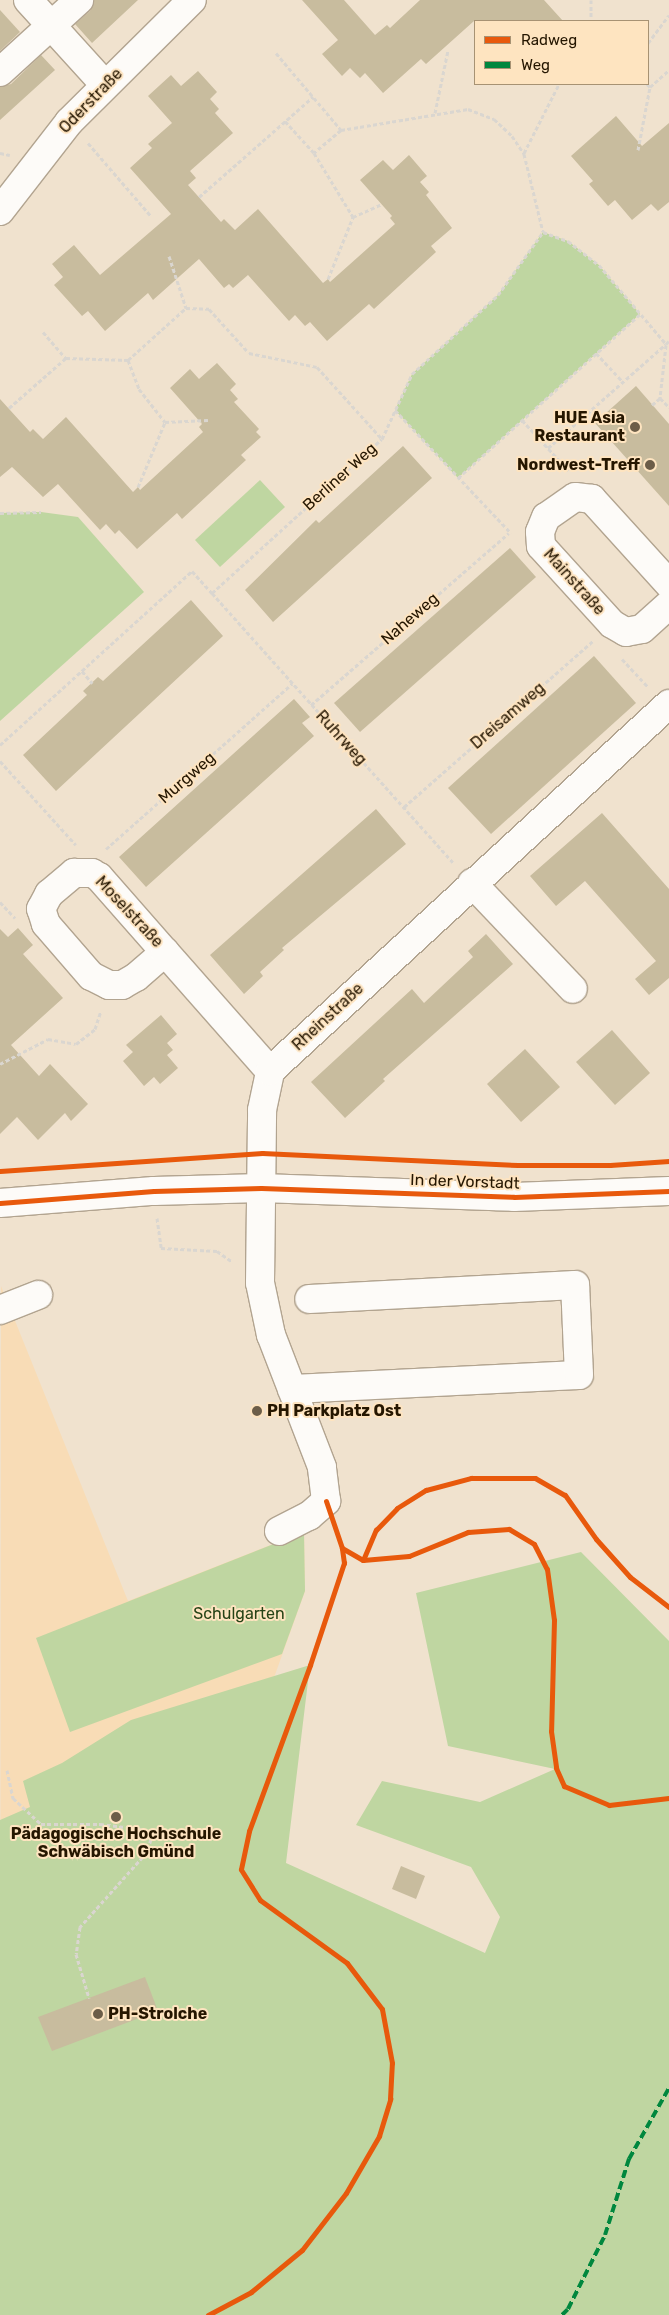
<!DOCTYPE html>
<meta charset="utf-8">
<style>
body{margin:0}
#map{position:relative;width:669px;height:2315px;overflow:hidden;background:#f0e2ce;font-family:Rubik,sans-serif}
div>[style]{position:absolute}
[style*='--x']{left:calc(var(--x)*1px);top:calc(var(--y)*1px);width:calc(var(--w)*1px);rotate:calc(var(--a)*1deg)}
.built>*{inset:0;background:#f8dcb6}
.green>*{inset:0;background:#bfd6a1}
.building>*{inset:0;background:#c8bc9e}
.path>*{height:3px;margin-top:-1.5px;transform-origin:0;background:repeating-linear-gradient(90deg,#dad6d0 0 4px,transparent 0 6.5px)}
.roads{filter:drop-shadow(1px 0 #b2a490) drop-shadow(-1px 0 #b2a490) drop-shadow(0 1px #b2a490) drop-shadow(0 -1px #b2a490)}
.minor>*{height:28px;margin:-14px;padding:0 14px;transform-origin:14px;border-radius:14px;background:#fdfbf8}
.quiet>*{height:4px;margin-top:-2px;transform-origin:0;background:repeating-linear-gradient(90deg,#00873e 0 8px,transparent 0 12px)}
.cycleway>*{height:5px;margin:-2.5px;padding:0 2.5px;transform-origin:2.5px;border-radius:2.5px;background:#e8590c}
.dots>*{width:14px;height:14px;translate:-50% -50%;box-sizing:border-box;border:2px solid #fee4c0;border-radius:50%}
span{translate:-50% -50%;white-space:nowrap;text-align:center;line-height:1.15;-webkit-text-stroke:4px #fee4c0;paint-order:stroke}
.street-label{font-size:16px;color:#251600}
.poi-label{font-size:16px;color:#251600;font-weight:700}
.right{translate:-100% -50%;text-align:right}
.left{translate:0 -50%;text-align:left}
.park-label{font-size:16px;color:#264316}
.legend{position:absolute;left:474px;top:20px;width:175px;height:65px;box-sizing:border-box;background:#fee4c0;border:1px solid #a79273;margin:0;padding:6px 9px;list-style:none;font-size:15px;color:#251600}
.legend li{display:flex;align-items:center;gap:10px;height:25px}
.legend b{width:25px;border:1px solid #a79273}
</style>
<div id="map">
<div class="built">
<i style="clip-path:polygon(1px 1286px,128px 1601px,304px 1532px,305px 1591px,242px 1767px,0 2315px)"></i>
</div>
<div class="green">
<i style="clip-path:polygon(543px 232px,568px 241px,599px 265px,640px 314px,458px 478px,395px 410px,412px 374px,498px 295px)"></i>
<i style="clip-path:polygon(260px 480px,285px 507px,220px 567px,195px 540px)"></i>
<i style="clip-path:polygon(41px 512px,78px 517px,144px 592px,0 721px,0 513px)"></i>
<i style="clip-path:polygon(304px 1532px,305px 1591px,282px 1654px,70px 1732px,36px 1638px)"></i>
<i style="clip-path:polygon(581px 1552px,669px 1641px,669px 2315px,0 2315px,0 1820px,30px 1807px,23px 1781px,62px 1763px,131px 1720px,310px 1665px,286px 1863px,485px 1953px,500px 1917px,471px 1867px,356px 1825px,382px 1781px,480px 1802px,555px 1769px,448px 1746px,416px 1593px)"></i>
</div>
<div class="building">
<i style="clip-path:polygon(94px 0,138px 0,92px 43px,75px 24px,90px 11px)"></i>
<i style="clip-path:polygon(302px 0,344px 0,375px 35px,387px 25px,390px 28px,420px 0,544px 0,563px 21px,474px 21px,426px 64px,421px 59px,383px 93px,365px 73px,360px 78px,350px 68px,342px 76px,322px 54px,338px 40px)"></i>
<i style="clip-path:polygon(0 10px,20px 32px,0 51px)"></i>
<i style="clip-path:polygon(41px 55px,55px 70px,0 120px,0 87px,11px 84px)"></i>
<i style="clip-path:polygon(198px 71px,217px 92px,210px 99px,219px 109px,215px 113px,233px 133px,190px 171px,196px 178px,188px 185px,221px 222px,224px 219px,235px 230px,258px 209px,323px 283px,328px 279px,330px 282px,395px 224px,390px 218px,392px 216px,360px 180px,383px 160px,393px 170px,409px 155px,427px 176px,420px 182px,429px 192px,426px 195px,452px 228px,431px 246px,436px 252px,374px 309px,369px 304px,327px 341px,310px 322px,305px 326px,295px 315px,289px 321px,248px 275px,233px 288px,229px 284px,224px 288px,199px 259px,153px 300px,148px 293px,105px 331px,88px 311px,82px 316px,54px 285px,63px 277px,52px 264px,74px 245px,100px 275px,171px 214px,130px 168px,152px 148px,148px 144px,172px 123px,148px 96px,171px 75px,181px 86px)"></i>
<i style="clip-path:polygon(616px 116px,642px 146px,669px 123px,669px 202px,658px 211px,651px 204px,632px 220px,615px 200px,608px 206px,589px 184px,593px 181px,571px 156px)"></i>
<i style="clip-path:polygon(217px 363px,236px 384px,230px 390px,238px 399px,234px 402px,259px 429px,256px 432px,261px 437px,241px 455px,246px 460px,182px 519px,177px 513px,137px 549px,119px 530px,115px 534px,106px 524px,100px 530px,58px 484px,43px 497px,12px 467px,0 477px,0 399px,30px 432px,33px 429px,43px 439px,66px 417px,133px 492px,138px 487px,140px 490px,203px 432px,199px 427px,202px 424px,170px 388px,190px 369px,199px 379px)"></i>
<i style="clip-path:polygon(636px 386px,669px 424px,669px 506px,595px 423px)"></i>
<i style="clip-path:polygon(403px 446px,432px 478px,273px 622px,245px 590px,316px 520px,319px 523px)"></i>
<i style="clip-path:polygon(510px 548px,536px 577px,360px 732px,334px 703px)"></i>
<i style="clip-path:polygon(191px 600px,223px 636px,56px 791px,23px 755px,87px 695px,83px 691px,98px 677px,103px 681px)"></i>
<i style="clip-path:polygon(594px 656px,636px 703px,491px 834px,448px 788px)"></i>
<i style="clip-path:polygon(294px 699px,310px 717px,302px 723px,314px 736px,146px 887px,119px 857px)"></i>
<i style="clip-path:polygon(376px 809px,406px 844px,282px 948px,284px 950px,260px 972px,263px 976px,244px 994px,210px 955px)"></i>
<i style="clip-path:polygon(602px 813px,669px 889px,669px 978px,649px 995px,635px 979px,656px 961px,585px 881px,556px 906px,530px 876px)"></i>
<i style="clip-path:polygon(18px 928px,33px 945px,23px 954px,63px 998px,11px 1045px,39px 1076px,50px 1064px,88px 1104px,71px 1121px,65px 1113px,38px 1140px,17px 1117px,0 1134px,0 929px,8px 937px)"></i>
<i style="clip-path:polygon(486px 934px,513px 964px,383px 1079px,385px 1081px,345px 1118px,311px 1082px,412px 989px,424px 1003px,473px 957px,468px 951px)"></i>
<i style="clip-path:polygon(161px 1015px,177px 1034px,167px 1043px,173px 1050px,167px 1055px,178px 1068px,160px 1084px,154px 1077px,144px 1086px,123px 1061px,133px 1052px,126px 1045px)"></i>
<i style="clip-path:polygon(612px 1030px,650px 1073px,615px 1105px,576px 1062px)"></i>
<i style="clip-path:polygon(525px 1049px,560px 1087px,521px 1122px,487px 1084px)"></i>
<i style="clip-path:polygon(401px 1866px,425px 1876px,416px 1899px,392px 1889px)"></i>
<i style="clip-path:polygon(145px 1977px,158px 2011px,52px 2051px,38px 2017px)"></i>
</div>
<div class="path">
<i style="--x:591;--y:0;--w:21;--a:90"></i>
<i style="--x:648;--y:43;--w:35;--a:-53"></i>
<i style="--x:276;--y:53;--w:101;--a:49.8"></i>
<i style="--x:341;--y:130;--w:129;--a:-9.4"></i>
<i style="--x:468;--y:109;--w:28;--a:21"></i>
<i style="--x:494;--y:119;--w:25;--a:43"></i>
<i style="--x:512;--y:136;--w:22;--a:56"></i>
<i style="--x:524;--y:154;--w:80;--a:76.3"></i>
<i style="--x:647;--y:84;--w:4;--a:45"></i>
<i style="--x:650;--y:87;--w:25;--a:-42"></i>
<i style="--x:435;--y:113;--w:64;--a:-78.3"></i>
<i style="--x:285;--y:121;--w:43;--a:47.8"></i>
<i style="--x:341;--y:130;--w:35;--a:140"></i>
<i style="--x:314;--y:153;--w:75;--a:58.6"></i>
<i style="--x:353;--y:217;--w:32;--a:-24"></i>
<i style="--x:88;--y:143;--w:96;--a:49.2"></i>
<i style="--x:638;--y:150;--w:64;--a:-79.2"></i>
<i style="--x:0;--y:153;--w:10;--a:11"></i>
<i style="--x:524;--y:153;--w:77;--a:-63.1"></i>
<i style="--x:199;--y:197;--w:152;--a:-41.3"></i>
<i style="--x:169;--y:256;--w:55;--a:71.9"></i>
<i style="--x:328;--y:279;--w:67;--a:-68"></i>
<i style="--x:43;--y:332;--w:35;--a:49"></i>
<i style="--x:66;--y:358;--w:62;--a:1.8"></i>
<i style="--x:128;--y:360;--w:78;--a:-41.9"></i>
<i style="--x:186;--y:308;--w:23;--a:2"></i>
<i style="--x:209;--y:309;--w:59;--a:47.7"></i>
<i style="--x:249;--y:353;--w:69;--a:11.6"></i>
<i style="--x:317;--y:367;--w:97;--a:47.9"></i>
<i style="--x:666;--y:345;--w:53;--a:96.5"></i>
<i style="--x:660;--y:398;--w:13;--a:45"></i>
<i style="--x:596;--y:353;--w:38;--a:47"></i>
<i style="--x:128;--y:360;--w:31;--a:69"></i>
<i style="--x:139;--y:389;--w:42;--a:51.8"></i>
<i style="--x:652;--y:405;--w:11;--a:-41"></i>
<i style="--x:9;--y:408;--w:76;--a:-41.3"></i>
<i style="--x:395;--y:410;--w:169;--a:46.7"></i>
<i style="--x:522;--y:420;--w:71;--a:47.3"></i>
<i style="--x:165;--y:422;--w:43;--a:-2.7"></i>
<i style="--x:548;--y:448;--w:157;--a:-41.4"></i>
<i style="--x:458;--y:478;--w:245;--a:-42"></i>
<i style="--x:138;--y:487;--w:70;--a:-67.4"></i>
<i style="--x:0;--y:513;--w:41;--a:-1.4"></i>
<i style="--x:212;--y:593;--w:363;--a:48.2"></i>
<i style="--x:622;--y:659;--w:38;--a:47"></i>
<i style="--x:82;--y:671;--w:16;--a:50"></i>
<i style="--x:311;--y:705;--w:262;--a:-41"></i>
<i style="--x:0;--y:745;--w:259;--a:-42.2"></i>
<i style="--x:192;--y:571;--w:30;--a:48"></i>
<i style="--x:212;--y:593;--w:229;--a:-42.2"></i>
<i style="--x:382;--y:439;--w:72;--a:-65.2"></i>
<i style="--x:412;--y:374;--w:117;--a:-42.6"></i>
<i style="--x:498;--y:295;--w:77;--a:-54.5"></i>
<i style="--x:543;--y:232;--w:27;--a:20"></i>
<i style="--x:568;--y:241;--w:39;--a:38"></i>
<i style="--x:599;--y:265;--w:104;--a:49.7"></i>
<i style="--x:666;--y:344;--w:4;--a:-45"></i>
<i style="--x:0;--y:761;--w:113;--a:47.9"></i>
<i style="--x:404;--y:807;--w:252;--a:-41.3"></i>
<i style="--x:106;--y:849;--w:249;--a:-41.6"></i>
<i style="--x:0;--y:902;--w:22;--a:47"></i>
<i style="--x:0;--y:1064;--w:54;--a:-27.5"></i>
<i style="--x:48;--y:1039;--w:28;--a:10"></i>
<i style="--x:76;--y:1044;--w:24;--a:-38"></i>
<i style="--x:95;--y:1029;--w:19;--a:-72"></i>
<i style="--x:157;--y:1218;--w:30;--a:82"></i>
<i style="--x:161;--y:1248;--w:56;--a:3.1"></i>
<i style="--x:217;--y:1251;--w:19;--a:35"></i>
<i style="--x:7;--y:1770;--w:29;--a:78"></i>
<i style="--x:13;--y:1798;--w:38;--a:43"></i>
<i style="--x:41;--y:1824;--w:59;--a:0"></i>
<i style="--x:100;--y:1824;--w:41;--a:7"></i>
<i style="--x:141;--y:1829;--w:14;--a:45"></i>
<i style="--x:151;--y:1839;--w:14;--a:107"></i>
<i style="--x:147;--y:1852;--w:101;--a:131.8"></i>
<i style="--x:80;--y:1927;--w:27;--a:98"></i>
<i style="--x:76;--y:1954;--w:46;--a:73.5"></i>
</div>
<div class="roads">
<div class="minor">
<i style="--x:28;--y:0;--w:115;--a:47.8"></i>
<i style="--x:0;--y:72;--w:107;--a:-42.3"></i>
<i style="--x:0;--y:211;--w:113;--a:-52.2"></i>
<i style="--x:69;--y:122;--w:173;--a:-44.8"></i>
<i style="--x:669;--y:584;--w:115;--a:-132.2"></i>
<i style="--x:592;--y:499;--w:17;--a:-173"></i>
<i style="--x:575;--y:497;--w:35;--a:145"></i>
<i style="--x:546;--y:517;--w:16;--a:112"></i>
<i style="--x:540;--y:532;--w:14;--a:86"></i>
<i style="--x:541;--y:546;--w:105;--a:47.7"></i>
<i style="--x:612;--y:624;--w:16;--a:30"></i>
<i style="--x:626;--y:632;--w:16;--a:-11"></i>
<i style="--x:642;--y:629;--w:36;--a:-42"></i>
<i style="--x:472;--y:883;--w:146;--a:46.4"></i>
<i style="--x:165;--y:952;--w:38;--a:139"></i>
<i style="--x:136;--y:977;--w:16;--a:150"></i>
<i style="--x:122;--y:985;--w:13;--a:180"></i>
<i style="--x:109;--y:985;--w:20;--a:-153"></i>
<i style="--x:91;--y:976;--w:69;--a:-130.9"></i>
<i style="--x:46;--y:924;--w:16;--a:-108"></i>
<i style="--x:41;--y:909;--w:17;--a:-62"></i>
<i style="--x:49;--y:894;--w:33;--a:-40"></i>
<i style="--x:74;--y:873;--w:18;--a:0"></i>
<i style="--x:92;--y:873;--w:8;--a:30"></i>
<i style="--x:99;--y:877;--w:100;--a:48.7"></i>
<i style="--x:165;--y:952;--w:159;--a:48.6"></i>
<i style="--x:0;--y:1203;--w:154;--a:-4.5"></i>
<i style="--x:154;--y:1191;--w:107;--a:-1.6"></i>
<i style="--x:261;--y:1188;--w:253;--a:2"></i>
<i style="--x:514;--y:1197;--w:155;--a:-2.2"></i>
<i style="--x:0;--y:1310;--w:41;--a:-21.5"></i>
<i style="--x:292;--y:1389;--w:287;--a:-2.8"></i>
<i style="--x:579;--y:1375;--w:90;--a:-92.5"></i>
<i style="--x:575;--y:1285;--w:266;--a:177"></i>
<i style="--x:279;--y:1531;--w:34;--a:-27"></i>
<i style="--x:309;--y:1516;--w:23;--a:-41"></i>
<i style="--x:326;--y:1501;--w:34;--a:-97"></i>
<i style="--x:322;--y:1467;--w:142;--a:-111.1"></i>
<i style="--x:271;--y:1335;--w:53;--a:-101.9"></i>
<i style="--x:260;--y:1283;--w:173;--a:-89.3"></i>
<i style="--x:262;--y:1110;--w:40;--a:-78"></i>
<i style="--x:270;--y:1071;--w:542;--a:-42.61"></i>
</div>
</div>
<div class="quiet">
<i style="--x:562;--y:2315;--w:8;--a:-45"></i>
<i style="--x:568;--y:2309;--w:83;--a:-63.4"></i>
<i style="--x:605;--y:2235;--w:80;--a:-72.5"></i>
<i style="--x:629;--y:2159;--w:81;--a:-60.6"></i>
</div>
<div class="cycleway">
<i style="--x:0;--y:1171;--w:263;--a:-3.9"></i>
<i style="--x:262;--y:1153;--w:256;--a:2.7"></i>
<i style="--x:518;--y:1165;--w:92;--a:0"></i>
<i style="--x:610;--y:1165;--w:59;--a:-3.9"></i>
<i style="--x:0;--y:1203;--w:154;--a:-4.5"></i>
<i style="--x:154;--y:1191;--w:107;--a:-1.6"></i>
<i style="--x:261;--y:1188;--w:253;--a:2"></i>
<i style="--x:514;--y:1197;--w:155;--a:-2.2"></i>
<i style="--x:326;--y:1501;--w:50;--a:71.2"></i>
<i style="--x:342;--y:1548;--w:24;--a:30"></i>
<i style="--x:363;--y:1560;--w:46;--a:-5"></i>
<i style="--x:409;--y:1556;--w:64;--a:-22.1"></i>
<i style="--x:468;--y:1532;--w:41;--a:-4.2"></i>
<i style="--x:509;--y:1529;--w:29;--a:31"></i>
<i style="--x:534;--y:1544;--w:28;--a:63"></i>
<i style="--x:547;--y:1569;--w:51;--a:82.2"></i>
<i style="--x:554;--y:1620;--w:111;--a:91.5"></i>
<i style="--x:551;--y:1731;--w:37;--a:82"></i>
<i style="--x:556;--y:1768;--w:20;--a:66"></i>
<i style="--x:564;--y:1786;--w:49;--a:22.9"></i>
<i style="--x:609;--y:1805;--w:60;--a:-6.7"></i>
<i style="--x:363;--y:1560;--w:33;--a:-67"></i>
<i style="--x:376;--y:1530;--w:30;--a:-46"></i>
<i style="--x:397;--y:1508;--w:34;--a:-32"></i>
<i style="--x:426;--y:1490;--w:47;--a:-14.9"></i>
<i style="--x:471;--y:1478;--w:64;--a:0"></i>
<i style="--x:535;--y:1478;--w:34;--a:30"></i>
<i style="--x:565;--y:1495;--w:54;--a:54.8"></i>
<i style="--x:596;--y:1539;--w:51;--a:48.2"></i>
<i style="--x:630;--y:1577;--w:49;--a:37.6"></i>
<i style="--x:208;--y:2315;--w:49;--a:-28.1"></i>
<i style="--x:251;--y:2292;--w:66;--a:-39.5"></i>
<i style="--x:302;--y:2250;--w:72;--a:-52.3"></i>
<i style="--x:346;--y:2193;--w:66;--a:-59.9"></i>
<i style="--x:379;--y:2136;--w:39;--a:-73"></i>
<i style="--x:390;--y:2099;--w:36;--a:-87"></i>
<i style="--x:392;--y:2063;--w:55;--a:-100.5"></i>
<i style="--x:382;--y:2009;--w:58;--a:-127.3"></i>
<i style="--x:347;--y:1963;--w:107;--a:-144.1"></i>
<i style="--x:260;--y:1900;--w:36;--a:-122"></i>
<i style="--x:241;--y:1869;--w:39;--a:-78"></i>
<i style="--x:249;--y:1831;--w:177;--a:-69.8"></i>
<i style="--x:310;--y:1665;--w:108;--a:-71.6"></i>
<i style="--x:344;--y:1563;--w:15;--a:-98"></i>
</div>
<div class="dots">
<i style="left:635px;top:427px;background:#6c5d48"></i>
<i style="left:650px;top:465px;background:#6c5d48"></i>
<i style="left:257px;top:1411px;background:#6c5d48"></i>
<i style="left:116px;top:1817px;background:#6c5d48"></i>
<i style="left:98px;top:2014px;background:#6c5d48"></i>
</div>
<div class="street-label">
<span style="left:91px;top:101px;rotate:-46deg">Oderstraße</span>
<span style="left:340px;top:477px;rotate:-42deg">Berliner Weg</span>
<span style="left:574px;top:582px;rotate:48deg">Mainstraße</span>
<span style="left:410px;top:619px;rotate:-41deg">Naheweg</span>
<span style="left:508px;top:716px;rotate:-41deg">Dreisamweg</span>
<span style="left:341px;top:738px;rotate:48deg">Ruhrweg</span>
<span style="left:187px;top:778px;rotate:-41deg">Murgweg</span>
<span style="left:129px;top:912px;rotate:47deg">Moselstraße</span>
<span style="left:328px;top:1017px;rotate:-43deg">Rheinstraße</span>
<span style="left:465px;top:1182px;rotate:2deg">In der Vorstadt</span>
</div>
<div class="poi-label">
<span class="right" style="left:625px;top:427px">HUE Asia<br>Restaurant</span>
<span class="right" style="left:640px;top:465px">Nordwest-Treff</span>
<span class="left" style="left:267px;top:1411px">PH Parkplatz Ost</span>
<span style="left:116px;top:1843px">Pädagogische Hochschule<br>Schwäbisch Gmünd</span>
<span class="left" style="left:108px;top:2014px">PH-Strolche</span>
</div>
<div class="park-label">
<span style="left:239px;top:1614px">Schulgarten</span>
</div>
<ul class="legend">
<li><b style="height:6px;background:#e8590c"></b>Radweg</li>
<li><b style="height:6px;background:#00873e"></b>Weg</li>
</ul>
</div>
